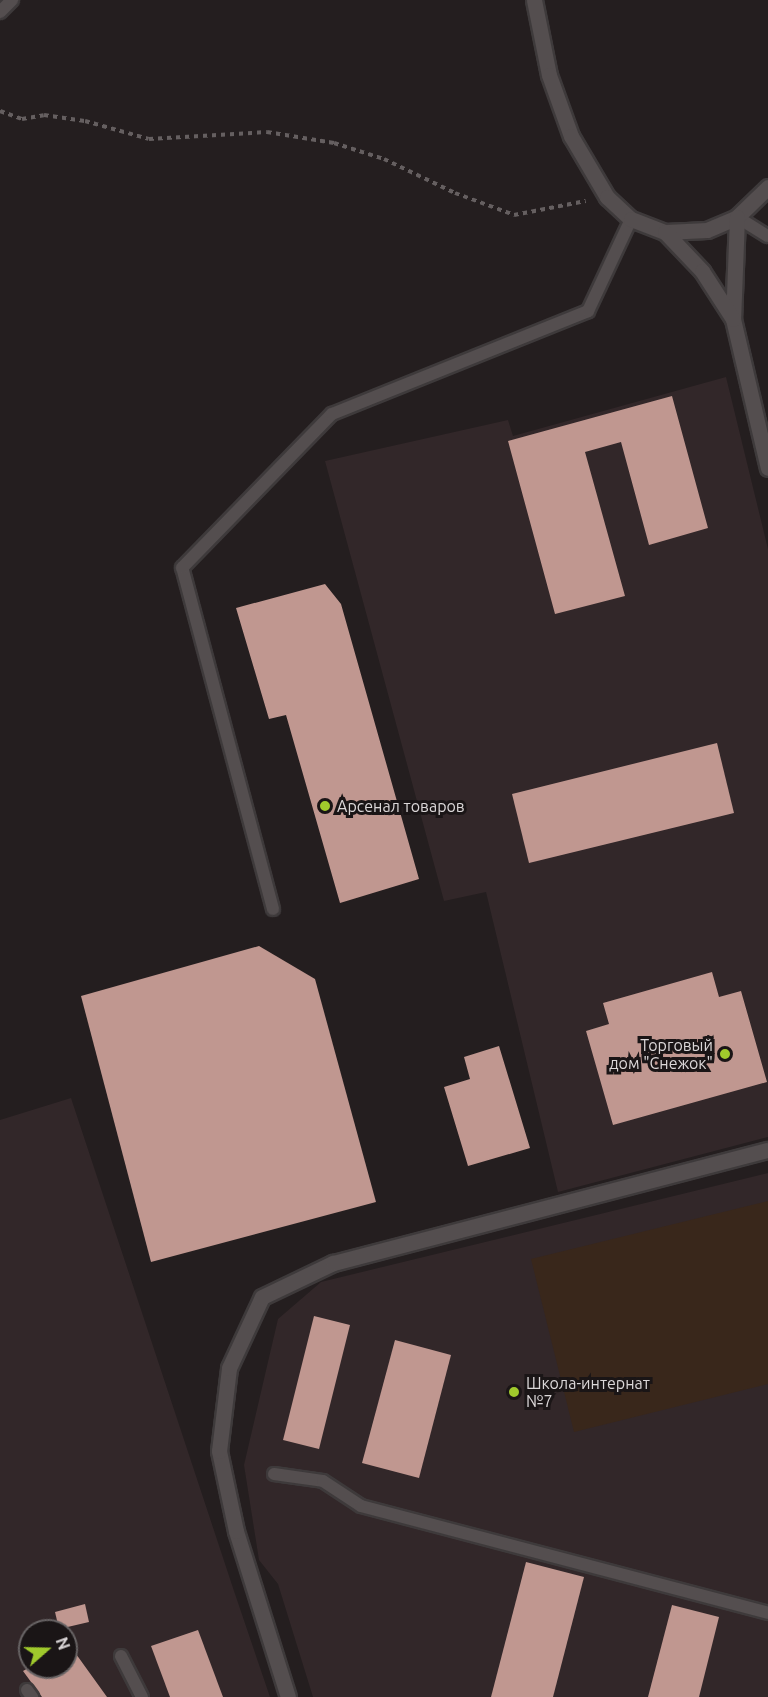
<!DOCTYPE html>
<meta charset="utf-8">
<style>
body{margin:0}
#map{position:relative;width:768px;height:1697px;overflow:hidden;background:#241e1f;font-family:Ubuntu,sans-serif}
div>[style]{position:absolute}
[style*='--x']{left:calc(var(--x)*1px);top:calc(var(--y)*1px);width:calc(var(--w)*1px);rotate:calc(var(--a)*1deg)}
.built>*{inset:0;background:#322729}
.green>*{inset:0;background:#39271b}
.building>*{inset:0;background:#c09790}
.path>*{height:4px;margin-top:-2px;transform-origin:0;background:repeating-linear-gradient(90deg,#655f60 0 4.5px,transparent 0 9px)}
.roads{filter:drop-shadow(2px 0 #3e3a3b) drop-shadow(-2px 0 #3e3a3b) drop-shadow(0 2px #3e3a3b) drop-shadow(0 -2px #3e3a3b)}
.lane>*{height:12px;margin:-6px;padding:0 6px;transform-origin:6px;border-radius:6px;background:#544e4f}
.street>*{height:15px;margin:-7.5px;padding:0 7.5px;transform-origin:7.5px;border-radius:7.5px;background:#544e4f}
.dots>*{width:16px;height:16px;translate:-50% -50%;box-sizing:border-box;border:3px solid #1a1516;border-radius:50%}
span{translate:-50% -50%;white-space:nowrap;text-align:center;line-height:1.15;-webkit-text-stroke:6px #1a1516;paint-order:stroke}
.poi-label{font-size:16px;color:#dbd7d8}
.left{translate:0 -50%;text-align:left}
.right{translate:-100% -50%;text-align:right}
.north{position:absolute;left:18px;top:1619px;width:60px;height:60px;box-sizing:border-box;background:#1a1516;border:2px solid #676364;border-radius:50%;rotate:70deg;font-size:16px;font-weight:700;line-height:24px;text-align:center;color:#dbd7d8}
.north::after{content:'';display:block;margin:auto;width:21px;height:27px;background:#a0ca2c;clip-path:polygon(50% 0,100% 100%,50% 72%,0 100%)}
</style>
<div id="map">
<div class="built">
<i style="clip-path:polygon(726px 377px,768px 549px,768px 1137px,558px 1192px,486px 892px,444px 901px,325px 461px,508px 420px,513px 436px)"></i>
<i style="clip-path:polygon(evenodd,71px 1098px,234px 1591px,270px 1697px,0 1697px,0 1120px,71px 1098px,30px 1631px,66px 1631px,66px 1667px,30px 1667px,30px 1631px)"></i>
<i style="clip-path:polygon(768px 1173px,768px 1697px,313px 1697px,278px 1584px,259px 1560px,244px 1465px,278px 1319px,321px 1282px)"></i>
</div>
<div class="green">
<i style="clip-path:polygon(768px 1201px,768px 1384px,574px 1432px,531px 1259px)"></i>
</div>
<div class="building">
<i style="clip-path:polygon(672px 396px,708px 528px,649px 545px,621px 442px,585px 452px,625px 596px,555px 614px,508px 441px)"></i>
<i style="clip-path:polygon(325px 584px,341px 604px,419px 879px,340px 903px,286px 715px,269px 719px,236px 608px)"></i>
<i style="clip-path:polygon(717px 743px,734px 813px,529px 863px,512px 794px)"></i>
<i style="clip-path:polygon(259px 946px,315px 979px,376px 1202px,151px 1262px,81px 996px)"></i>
<i style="clip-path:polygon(712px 972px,719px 997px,741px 991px,767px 1082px,613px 1125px,586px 1031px,609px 1024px,603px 1003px)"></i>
<i style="clip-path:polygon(499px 1046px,530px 1148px,468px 1166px,444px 1087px,470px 1079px,464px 1057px)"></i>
<i style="clip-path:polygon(314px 1316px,350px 1325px,319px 1449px,283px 1440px)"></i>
<i style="clip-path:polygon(395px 1340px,451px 1355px,419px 1478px,362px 1463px)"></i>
<i style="clip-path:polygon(526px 1562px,584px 1577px,553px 1697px,491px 1697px)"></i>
<i style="clip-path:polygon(85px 1604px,89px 1622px,59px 1629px,55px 1612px)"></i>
<i style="clip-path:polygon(672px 1605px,719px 1617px,699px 1697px,648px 1697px)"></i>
<i style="clip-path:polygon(198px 1630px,223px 1697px,170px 1697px,151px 1646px)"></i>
<i style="clip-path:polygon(71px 1647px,107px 1697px,42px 1697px,23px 1671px,30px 1667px,66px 1667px,66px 1649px)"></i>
</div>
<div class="path">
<i style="--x:0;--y:111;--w:23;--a:20"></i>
<i style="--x:22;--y:119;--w:22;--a:-10"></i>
<i style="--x:44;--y:115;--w:41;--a:8.3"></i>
<i style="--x:85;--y:121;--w:66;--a:15.7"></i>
<i style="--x:149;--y:139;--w:118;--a:-3.4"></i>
<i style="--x:267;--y:132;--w:68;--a:9.3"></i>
<i style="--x:334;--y:143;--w:52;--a:17.7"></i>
<i style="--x:384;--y:159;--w:79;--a:25.6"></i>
<i style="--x:455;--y:193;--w:63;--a:20.4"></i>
<i style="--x:514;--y:215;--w:73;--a:-11"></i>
</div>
<div class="roads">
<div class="lane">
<i style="--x:0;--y:12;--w:17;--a:-45"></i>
<i style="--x:737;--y:217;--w:36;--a:32"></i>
<i style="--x:273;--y:909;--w:353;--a:-104.9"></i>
<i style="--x:182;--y:568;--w:215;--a:-45.8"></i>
<i style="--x:332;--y:414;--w:276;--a:-21.9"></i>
<i style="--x:588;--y:311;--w:102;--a:-64.9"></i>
<i style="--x:274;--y:1474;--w:49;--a:8.1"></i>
<i style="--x:323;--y:1481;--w:45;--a:33.3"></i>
<i style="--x:361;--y:1506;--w:421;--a:14.7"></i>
<i style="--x:121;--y:1656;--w:46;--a:62.9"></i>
<i style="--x:27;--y:1690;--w:9;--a:54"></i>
</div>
<div class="street">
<i style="--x:534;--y:0;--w:76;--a:78.7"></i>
<i style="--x:549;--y:75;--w:65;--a:70.2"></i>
<i style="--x:571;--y:136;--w:71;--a:59.5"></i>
<i style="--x:607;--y:197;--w:33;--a:43"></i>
<i style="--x:631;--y:219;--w:36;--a:21"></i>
<i style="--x:665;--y:232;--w:42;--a:-2.7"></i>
<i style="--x:707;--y:230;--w:33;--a:-23"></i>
<i style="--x:737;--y:217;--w:43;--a:-44.1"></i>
<i style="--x:737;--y:217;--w:102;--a:92.2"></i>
<i style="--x:733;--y:319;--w:153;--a:76.8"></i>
<i style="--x:665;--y:232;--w:54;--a:46.5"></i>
<i style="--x:702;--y:271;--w:57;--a:57.1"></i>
<i style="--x:288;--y:1697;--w:174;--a:-107.4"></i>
<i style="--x:236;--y:1531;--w:82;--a:-102"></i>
<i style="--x:219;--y:1451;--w:84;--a:-83.1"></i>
<i style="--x:229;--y:1368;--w:78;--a:-65.1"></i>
<i style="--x:262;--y:1297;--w:79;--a:-25.6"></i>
<i style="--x:333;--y:1263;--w:449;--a:-14.6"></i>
</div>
</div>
<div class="dots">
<i style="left:325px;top:806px;background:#a0ca2c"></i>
<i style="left:725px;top:1054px;background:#a0ca2c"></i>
<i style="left:514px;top:1392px;background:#a0ca2c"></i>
</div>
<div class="poi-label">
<span class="left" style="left:337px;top:806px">Арсенал товаров</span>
<span class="right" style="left:713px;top:1054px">Торговый<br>дом "Снежок"</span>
<span class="left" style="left:526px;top:1392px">Школа-интернат<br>№7</span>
</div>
<div class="north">N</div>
</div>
